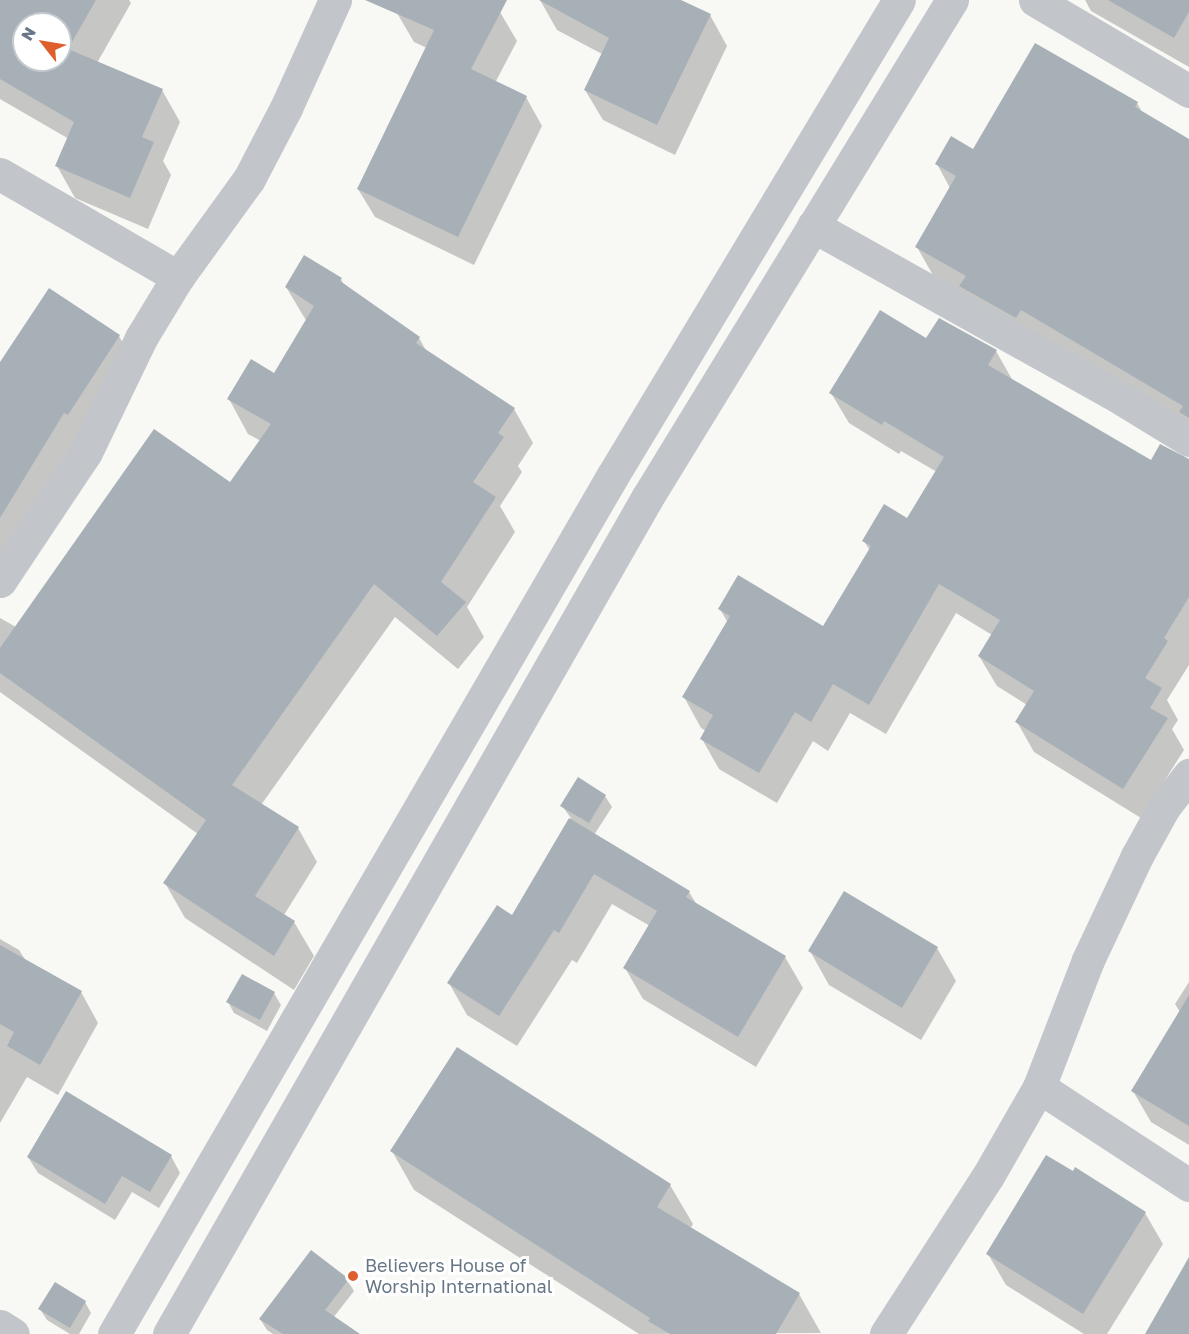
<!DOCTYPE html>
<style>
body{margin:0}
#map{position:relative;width:1189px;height:1334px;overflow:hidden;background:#f8f8f5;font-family:"Golos Text",sans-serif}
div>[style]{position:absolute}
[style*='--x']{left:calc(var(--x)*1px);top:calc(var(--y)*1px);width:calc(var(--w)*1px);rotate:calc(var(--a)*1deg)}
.shadow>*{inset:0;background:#0003}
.building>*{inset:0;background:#a8b0b7}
.street>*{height:33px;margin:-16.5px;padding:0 16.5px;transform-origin:16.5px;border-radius:16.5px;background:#c2c5c9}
.dots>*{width:16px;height:16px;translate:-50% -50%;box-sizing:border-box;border:3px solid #fff;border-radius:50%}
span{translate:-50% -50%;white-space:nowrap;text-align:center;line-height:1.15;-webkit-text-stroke:6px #fff;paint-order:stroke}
.poi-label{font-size:18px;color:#687786}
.left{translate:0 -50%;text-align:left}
.north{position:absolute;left:12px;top:12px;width:60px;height:60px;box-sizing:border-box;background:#fff;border:2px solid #c3c9cf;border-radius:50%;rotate:301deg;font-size:16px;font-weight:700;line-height:24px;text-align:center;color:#687786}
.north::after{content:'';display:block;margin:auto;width:21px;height:27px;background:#df5e2e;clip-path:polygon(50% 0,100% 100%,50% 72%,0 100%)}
</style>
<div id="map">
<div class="shadow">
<i style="clip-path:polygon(evenodd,12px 0,129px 0,131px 3px,97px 63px,162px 90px,180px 122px,163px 161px,171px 175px,148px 229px,75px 198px,57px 166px,69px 139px,0 99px,0 4px,12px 0,24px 24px,60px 24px,60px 60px,24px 60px,24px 24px)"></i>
<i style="clip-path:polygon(403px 0,477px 0,500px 12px,517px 41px,495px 83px,526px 97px,542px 126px,474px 265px,375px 217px,358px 189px,427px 48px,414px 42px,397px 13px)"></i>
<i style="clip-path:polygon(540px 0,678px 0,710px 15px,727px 46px,675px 155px,603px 120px,585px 90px,602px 54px,557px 30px)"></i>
<i style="clip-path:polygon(1085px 0,1189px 0,1189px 67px,1091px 11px)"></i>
<i style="clip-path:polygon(1137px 103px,1142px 112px,1189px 140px,1189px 428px,934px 277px,917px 247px,950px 188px,937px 164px)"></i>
<i style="clip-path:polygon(341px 279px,345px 287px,419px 338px,427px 352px,514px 409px,533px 443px,518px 466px,522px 472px,500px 506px,515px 532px,467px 607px,484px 637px,458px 669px,395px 617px,261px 805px,298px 828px,317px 862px,284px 915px,294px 922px,314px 956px,294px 990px,185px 918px,165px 883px,198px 834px,0 692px,0 618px,16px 627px,231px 485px,261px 441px,248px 434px,229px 399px,275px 375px,307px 322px,286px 287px)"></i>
<i style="clip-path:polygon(119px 336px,139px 371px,0 584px,0 364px)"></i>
<i style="clip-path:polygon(926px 340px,996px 351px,1013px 381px,1151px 462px,1189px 460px,1189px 665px,1167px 700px,1178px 720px,1172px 729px,1184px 750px,1141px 818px,1034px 752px,1017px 722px,1027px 705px,997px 686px,979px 656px,992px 635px,956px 613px,886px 734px,850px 713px,828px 751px,813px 741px,777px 803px,719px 769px,702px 739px,706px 731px,701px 728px,684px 697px,728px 623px,720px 609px,824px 628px,870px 551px,864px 541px,908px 520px,937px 472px,901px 451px,899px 454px,849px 423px,831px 393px)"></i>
<i style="clip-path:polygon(578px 779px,605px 796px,612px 807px,594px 835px,689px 892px,697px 905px,785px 957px,803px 988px,756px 1067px,643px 999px,625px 968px,650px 926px,612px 904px,577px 963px,572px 960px,517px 1046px,467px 1015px,449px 983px,512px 917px,571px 818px,562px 806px)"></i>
<i style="clip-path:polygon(0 939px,19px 950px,26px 961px,81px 992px,98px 1023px,58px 1095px,27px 1077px,0 1123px)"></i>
<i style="clip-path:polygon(937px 948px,956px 981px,921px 1040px,829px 985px,810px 951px)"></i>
<i style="clip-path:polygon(243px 976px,274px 993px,281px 1005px,267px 1031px,234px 1013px,228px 1002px)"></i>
<i style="clip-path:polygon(1189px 982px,1189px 1145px,1151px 1122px,1133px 1091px,1180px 1012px,1175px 1004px)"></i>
<i style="clip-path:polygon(392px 1151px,670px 1185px,693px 1224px,690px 1229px,799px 1294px,821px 1333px,639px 1334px,414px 1190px)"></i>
<i style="clip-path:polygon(171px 1156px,180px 1173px,159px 1208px,132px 1192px,115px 1220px,38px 1173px,28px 1157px)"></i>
<i style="clip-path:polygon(1145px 1213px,1163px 1244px,1107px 1334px,1084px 1334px,1006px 1285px,988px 1254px)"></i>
<i style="clip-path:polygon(347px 1280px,354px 1291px,333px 1318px,350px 1334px,273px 1334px,267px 1330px,260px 1319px)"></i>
<i style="clip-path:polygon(85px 1302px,91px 1313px,79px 1334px,70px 1334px,47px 1320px,40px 1309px)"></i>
</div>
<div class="building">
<i style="clip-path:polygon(evenodd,0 0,96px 0,68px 49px,163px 89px,142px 137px,154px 142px,130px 198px,55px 166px,74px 122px,0 79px,0 0,24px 24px,60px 24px,60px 60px,24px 60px,24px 24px)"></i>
<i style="clip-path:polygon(365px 0,507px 0,471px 69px,527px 96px,458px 237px,357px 189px,434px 30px)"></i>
<i style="clip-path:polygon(539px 0,681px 0,711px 14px,657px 125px,584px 90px,609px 38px)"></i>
<i style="clip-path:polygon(1108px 0,1189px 0,1189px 12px,1174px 38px)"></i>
<i style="clip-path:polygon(1035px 43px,1138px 102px,1135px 107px,1189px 139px,1189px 418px,1179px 412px,1183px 406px,1021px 310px,1016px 318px,959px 286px,966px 276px,915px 247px,956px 176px,935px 164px,951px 136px,973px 149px)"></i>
<i style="clip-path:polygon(304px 255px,342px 278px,340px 281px,420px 337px,416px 343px,515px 408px,498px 433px,504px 437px,473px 482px,496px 497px,441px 582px,466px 602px,437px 636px,374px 584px,232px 785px,299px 827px,255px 896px,295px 921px,274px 956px,163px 883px,206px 820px,0 673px,0 648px,154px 429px,230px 482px,271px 424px,227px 399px,251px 359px,274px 373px,314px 306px,285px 287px)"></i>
<i style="clip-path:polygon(49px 288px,120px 335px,68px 415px,64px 413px,0 518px,0 362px)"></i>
<i style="clip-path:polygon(880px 310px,926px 338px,939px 318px,997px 350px,988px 365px,1151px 460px,1160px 444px,1189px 459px,1189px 597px,1164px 638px,1168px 641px,1145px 678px,1162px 688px,1150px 708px,1168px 718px,1123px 789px,1015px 722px,1034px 691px,978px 656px,1000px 620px,939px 584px,869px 705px,833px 684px,811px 722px,795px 712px,759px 773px,700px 739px,713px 715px,682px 697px,730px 616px,718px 609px,738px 575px,823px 626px,871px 546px,862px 541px,884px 504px,907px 518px,944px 457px,884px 421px,882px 425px,829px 393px)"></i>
<i style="clip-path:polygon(578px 777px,606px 795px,589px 823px,560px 806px)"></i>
<i style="clip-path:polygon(569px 818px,690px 891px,686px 897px,786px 956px,738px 1037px,623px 968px,657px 911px,594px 874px,559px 933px,554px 930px,499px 1016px,447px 983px,497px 905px,512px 915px)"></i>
<i style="clip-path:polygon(844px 891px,938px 947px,902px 1008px,808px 951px)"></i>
<i style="clip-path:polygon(0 945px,82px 991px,40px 1065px,7px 1046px,14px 1032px,0 1024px)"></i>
<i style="clip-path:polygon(242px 974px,275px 992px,260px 1020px,226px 1002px)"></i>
<i style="clip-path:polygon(1189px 995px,1189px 1126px,1131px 1091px)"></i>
<i style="clip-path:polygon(457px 1047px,671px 1184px,657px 1207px,800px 1293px,776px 1334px,670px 1334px,648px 1321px,650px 1318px,390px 1151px)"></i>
<i style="clip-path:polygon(66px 1091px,172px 1155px,150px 1192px,122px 1176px,105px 1204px,27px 1157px)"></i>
<i style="clip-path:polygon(1046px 1155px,1073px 1171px,1075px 1167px,1146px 1212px,1083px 1314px,986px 1254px)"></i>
<i style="clip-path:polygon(311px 1250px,349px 1279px,325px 1310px,360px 1334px,283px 1334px,259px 1319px)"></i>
<i style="clip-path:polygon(1189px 1257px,1189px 1334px,1145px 1334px)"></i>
<i style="clip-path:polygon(55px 1282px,86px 1301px,70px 1328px,38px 1309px)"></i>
</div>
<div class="street">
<i style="--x:1035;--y:0;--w:179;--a:30.6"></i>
<i style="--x:0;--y:174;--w:206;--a:30.1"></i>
<i style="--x:813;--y:226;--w:342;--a:29.2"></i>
<i style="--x:1112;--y:393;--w:90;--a:31.4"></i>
<i style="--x:0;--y:581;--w:155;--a:-56.3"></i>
<i style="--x:86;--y:452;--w:127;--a:-64.2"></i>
<i style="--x:141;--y:338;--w:71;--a:-58.8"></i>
<i style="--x:178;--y:277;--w:121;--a:-54.1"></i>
<i style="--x:249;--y:179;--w:80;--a:-62.5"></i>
<i style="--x:286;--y:108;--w:119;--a:-65.6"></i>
<i style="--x:1039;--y:1087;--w:179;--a:33.2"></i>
<i style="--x:0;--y:1326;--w:15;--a:32"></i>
<i style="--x:114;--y:1334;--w:993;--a:-59.85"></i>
<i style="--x:613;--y:475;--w:554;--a:-58.95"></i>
<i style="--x:169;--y:1334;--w:963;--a:-60.24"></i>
<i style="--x:647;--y:498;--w:584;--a:-58.51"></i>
<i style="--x:886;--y:1334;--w:188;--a:-57.2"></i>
<i style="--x:988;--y:1176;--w:103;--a:-60.2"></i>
<i style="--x:1039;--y:1087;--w:136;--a:-68.9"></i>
<i style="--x:1088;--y:960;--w:115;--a:-64.8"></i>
<i style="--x:1137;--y:856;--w:56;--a:-61.1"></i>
<i style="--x:1164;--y:807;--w:41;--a:-52"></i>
</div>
<div class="dots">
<i style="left:353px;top:1276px;background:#df5e2e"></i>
</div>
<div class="poi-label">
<span class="left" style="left:365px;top:1276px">Believers House of<br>Worship International</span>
</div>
<div class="north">N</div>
</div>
